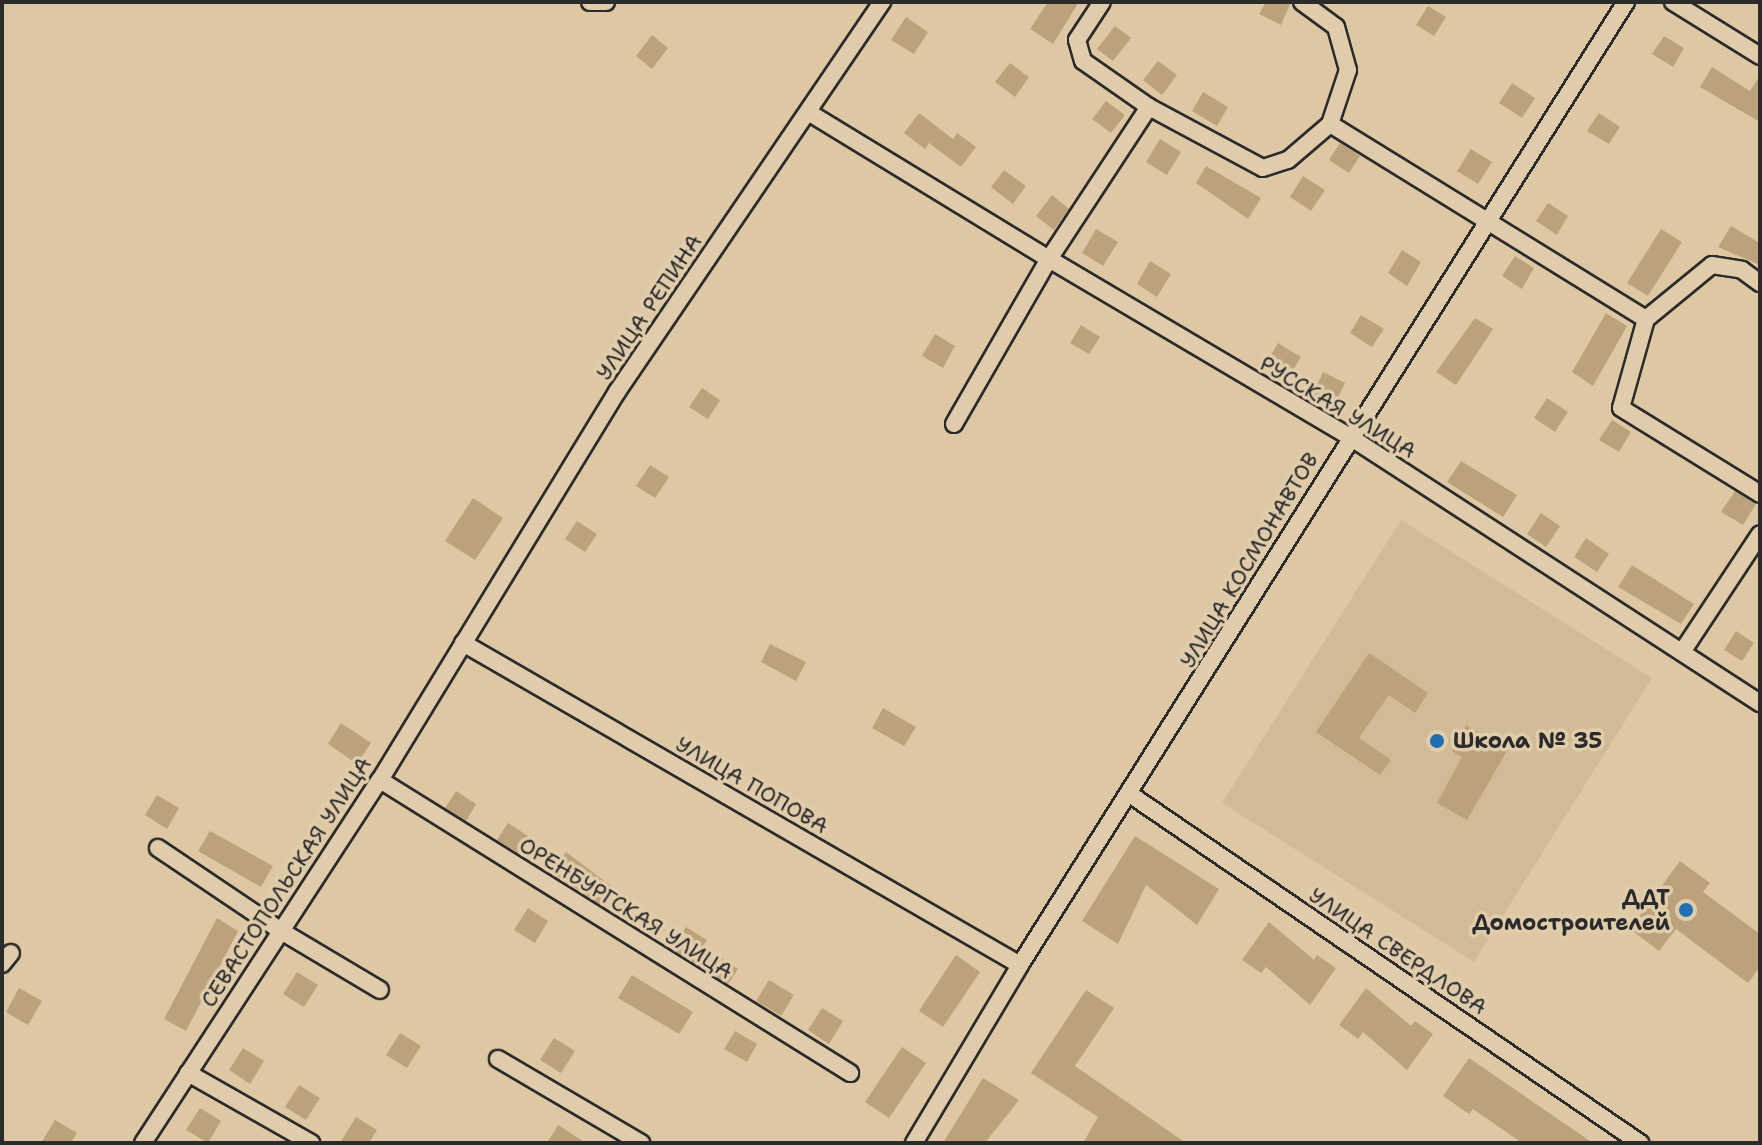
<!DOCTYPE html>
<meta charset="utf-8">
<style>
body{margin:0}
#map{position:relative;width:1762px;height:1145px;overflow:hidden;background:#dec8a4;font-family:"Shantell Sans",sans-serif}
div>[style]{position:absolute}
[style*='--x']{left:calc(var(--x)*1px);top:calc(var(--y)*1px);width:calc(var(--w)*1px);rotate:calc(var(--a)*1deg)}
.built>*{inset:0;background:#d1ba96}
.building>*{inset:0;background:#bba27b}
.roads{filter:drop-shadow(2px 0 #2b2b2b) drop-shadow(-2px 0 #2b2b2b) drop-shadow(0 2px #2b2b2b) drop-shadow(0 -2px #2b2b2b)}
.minor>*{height:16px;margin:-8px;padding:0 8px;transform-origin:8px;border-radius:8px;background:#e0ccab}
.dots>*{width:22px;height:22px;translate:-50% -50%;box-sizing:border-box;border:4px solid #e0ccab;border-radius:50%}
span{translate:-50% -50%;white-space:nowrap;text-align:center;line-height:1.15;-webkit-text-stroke:7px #e0ccab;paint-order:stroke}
.street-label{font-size:22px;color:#2b2b2b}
.poi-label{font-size:22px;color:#2b2b2b;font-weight:700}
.left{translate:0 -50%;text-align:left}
.right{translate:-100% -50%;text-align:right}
.frame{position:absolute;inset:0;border:4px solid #2b2b2b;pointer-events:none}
</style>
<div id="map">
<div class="built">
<i style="clip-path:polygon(1401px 520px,1652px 678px,1474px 962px,1222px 803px)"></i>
</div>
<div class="building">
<i style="clip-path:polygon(1048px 2px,1079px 2px,1053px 44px,1030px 29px)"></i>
<i style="clip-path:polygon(1266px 2px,1291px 2px,1281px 25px,1259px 14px)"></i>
<i style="clip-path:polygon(1428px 6px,1446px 17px,1434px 36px,1416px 25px)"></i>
<i style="clip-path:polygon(906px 17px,928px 32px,914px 54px,891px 40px)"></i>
<i style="clip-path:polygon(1115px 26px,1131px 38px,1113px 61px,1097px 49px)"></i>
<i style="clip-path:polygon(652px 35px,668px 48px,652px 69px,636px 56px)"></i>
<i style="clip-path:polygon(1664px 36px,1684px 48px,1673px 67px,1652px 54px)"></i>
<i style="clip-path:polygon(1158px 61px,1177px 75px,1162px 95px,1143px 80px)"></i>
<i style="clip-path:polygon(1010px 63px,1029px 77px,1015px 97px,995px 82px)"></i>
<i style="clip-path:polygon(1712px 67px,1750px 91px,1760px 75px,1760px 122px,1700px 87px)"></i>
<i style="clip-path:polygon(1512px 83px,1535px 98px,1522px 118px,1499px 103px)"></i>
<i style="clip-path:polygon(1203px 92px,1228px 107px,1217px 126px,1192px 111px)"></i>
<i style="clip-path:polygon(1106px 101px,1125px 115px,1111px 133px,1092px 119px)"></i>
<i style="clip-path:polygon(919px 113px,953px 139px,957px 133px,976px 147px,961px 167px,929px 143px,925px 149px,904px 133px)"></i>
<i style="clip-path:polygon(1599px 113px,1620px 127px,1609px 144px,1587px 131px)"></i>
<i style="clip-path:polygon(1160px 139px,1181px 152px,1167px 175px,1146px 162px)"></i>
<i style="clip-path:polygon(1340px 143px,1360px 156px,1349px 173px,1329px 160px)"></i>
<i style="clip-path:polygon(1471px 149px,1492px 162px,1478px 184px,1457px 171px)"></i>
<i style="clip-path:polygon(1206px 166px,1261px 198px,1248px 219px,1196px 183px)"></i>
<i style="clip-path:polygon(1004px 170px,1026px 186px,1013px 204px,991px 187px)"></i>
<i style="clip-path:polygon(1303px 176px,1325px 190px,1311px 211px,1290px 197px)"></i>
<i style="clip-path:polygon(1052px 195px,1069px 209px,1054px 230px,1036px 216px)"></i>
<i style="clip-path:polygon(1548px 203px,1568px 216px,1557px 235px,1536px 221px)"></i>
<i style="clip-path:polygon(1731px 226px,1760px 243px,1760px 265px,1718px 247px)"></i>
<i style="clip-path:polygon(1096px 229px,1118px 242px,1103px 266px,1082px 253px)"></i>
<i style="clip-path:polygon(1661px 229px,1682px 242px,1648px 296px,1627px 283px)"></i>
<i style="clip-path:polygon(1402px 250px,1421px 262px,1407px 286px,1388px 273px)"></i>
<i style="clip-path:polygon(1515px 256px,1534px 268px,1522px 289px,1502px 276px)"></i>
<i style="clip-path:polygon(1150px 261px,1171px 274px,1157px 297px,1137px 284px)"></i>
<i style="clip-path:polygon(1606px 313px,1627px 326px,1593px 386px,1572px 372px)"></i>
<i style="clip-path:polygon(1361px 315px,1384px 329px,1372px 347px,1350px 333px)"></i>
<i style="clip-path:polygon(1475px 318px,1493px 329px,1456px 385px,1436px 372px)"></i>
<i style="clip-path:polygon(1081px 325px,1100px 337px,1089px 354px,1070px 343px)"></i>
<i style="clip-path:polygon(935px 334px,955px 346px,943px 368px,922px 356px)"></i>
<i style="clip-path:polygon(1278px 343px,1301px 357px,1288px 378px,1265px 365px)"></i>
<i style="clip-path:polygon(1323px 372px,1345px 383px,1335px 404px,1313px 394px)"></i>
<i style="clip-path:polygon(702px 388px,720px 400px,708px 419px,689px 407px)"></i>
<i style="clip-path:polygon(1547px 398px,1568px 412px,1555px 432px,1534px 418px)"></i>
<i style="clip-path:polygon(1612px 420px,1631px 432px,1619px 452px,1599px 440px)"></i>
<i style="clip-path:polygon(1461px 461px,1517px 495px,1503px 517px,1447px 482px)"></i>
<i style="clip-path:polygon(650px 465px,669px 477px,655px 498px,636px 486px)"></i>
<i style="clip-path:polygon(1735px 491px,1756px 504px,1743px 525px,1721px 512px)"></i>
<i style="clip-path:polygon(473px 498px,503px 518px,475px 560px,445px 541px)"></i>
<i style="clip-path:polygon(1541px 513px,1560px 526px,1546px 547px,1527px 534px)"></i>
<i style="clip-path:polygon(577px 521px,597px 534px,585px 552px,565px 539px)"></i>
<i style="clip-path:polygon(1586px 538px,1609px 554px,1597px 572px,1574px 557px)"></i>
<i style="clip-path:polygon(1632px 565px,1694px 604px,1681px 624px,1618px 587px)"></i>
<i style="clip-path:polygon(1736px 631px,1754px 643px,1742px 661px,1724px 650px)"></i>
<i style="clip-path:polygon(770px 644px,806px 662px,796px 681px,761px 662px)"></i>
<i style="clip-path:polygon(1369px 653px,1428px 693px,1415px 713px,1389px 695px,1359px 738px,1391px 760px,1380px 775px,1316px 732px)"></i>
<i style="clip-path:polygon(883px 708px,916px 727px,904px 746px,872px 728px)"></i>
<i style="clip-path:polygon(341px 723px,371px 743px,357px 764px,328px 744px)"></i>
<i style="clip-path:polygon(1466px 725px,1508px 749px,1467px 820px,1437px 803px,1462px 757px,1452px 751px)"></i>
<i style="clip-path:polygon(456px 791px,476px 804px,466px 821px,445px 808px)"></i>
<i style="clip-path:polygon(157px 795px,179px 808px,167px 829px,145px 815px)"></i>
<i style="clip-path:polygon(508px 823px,528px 836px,518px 853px,497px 840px)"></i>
<i style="clip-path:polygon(210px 831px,273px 866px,261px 887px,198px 851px)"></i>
<i style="clip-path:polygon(1135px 836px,1219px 889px,1197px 925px,1146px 885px,1118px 944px,1082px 921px)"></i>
<i style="clip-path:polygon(566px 852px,615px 889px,604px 907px,553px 873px)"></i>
<i style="clip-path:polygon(1680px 861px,1710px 883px,1703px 892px,1760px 934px,1760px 967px,1748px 983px,1676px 929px,1659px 951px,1630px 929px)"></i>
<i style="clip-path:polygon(528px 908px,548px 921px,535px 943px,514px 930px)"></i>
<i style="clip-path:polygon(217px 918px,238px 931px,186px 1031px,164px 1019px)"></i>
<i style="clip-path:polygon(1269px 922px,1314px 960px,1317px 955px,1336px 968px,1310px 1005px,1266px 967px,1261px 973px,1242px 960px)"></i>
<i style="clip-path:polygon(686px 927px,707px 940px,703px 946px,738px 969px,728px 984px,672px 949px)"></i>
<i style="clip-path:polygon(956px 955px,980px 972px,943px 1027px,919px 1011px)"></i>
<i style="clip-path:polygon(297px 972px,318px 985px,304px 1007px,283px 994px)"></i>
<i style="clip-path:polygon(632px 975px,693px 1012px,679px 1034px,618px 998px)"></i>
<i style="clip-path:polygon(769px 980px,794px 995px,781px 1016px,756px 1001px)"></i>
<i style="clip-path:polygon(19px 988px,42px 1001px,28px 1025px,6px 1012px)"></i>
<i style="clip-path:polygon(1366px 988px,1411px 1026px,1415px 1021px,1433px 1034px,1407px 1070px,1363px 1032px,1358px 1039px,1339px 1025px)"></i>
<i style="clip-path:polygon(1086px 990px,1114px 1008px,1075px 1066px,1186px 1143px,1083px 1143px,1098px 1117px,1031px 1073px)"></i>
<i style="clip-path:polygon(822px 1008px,843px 1021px,829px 1044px,808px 1030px)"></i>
<i style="clip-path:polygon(735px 1031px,757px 1044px,747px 1062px,724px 1049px)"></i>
<i style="clip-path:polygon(400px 1033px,421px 1046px,407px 1068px,386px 1055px)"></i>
<i style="clip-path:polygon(554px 1038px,575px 1051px,561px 1073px,540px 1060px)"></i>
<i style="clip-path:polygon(902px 1047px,926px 1063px,889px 1118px,865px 1102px)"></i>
<i style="clip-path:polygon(243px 1048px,264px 1061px,250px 1084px,229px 1070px)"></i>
<i style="clip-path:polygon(1469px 1058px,1593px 1143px,1522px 1143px,1473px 1109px,1469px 1114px,1443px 1096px)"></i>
<i style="clip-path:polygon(983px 1078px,1019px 1100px,985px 1143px,943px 1143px)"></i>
<i style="clip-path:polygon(299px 1085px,320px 1098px,306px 1120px,285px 1107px)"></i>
<i style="clip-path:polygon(200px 1108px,221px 1121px,208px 1143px,186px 1130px)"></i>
<i style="clip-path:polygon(356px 1117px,377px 1130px,369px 1143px,340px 1143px)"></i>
<i style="clip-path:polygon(55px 1120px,77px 1133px,71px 1143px,41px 1143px)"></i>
<i style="clip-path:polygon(558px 1125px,586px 1143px,547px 1143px)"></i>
</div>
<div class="roads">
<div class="minor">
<i style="--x:590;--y:2;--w:16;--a:0"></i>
<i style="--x:1302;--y:2;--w:42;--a:36.3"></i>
<i style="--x:1336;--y:27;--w:45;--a:74.4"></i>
<i style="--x:1348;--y:70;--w:57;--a:108.4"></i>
<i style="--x:1330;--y:124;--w:371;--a:31.7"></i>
<i style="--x:1646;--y:319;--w:92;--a:105.7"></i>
<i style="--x:1621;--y:408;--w:163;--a:31.7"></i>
<i style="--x:1673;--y:2;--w:102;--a:31.8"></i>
<i style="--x:1149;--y:107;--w:129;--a:28.2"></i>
<i style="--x:1263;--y:168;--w:26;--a:-18"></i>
<i style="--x:1288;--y:160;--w:55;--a:-40.6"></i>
<i style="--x:808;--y:112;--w:282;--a:31.4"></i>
<i style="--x:1049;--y:259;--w:182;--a:-56.7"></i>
<i style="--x:1149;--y:107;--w:80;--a:-145.1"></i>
<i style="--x:1083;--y:61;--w:22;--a:-106"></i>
<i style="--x:1077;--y:40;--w:45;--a:-56.7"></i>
<i style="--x:1646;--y:319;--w:85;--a:-39.3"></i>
<i style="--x:1712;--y:265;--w:30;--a:9"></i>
<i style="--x:1742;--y:270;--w:22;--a:36"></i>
<i style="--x:954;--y:424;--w:190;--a:-60.1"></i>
<i style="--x:1049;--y:259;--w:350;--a:30.6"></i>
<i style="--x:1350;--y:437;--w:489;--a:33"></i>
<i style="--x:463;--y:643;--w:643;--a:30.03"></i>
<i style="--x:1682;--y:652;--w:141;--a:-56.5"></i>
<i style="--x:380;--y:780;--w:554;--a:31.94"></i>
<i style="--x:1131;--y:795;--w:617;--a:34.36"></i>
<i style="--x:158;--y:848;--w:148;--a:34"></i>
<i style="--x:281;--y:931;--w:115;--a:30.8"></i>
<i style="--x:2;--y:964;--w:14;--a:-51"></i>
<i style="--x:498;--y:1059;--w:166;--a:30.4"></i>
<i style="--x:188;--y:1073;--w:142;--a:29.6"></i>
<i style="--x:143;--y:1143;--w:434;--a:-56.9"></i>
<i style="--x:380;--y:780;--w:455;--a:-58.6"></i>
<i style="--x:617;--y:392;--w:472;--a:-55.8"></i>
<i style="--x:914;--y:1143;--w:207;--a:-59.2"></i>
<i style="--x:1020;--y:965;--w:1138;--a:-57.82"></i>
</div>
</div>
<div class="dots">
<i style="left:1437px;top:741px;background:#1f6fb2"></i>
<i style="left:1686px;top:910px;background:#1f6fb2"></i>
</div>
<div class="street-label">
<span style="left:649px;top:307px;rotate:-56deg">УЛИЦА РЕПИНА</span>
<span style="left:1338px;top:407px;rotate:31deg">РУССКАЯ УЛИЦА</span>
<span style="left:1249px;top:560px;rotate:-59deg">УЛИЦА КОСМОНАВТОВ</span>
<span style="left:752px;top:785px;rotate:30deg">УЛИЦА ПОПОВА</span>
<span style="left:286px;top:882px;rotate:-57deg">СЕВАСТОПОЛЬСКАЯ УЛИЦА</span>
<span style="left:626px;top:908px;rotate:32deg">ОРЕНБУРГСКАЯ УЛИЦА</span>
<span style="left:1398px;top:951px;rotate:34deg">УЛИЦА СВЕРДЛОВА</span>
</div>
<div class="poi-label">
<span class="left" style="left:1453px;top:741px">Школа № 35</span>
<span class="right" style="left:1670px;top:910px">ДДТ<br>Домостроителей</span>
</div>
<div class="frame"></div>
</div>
